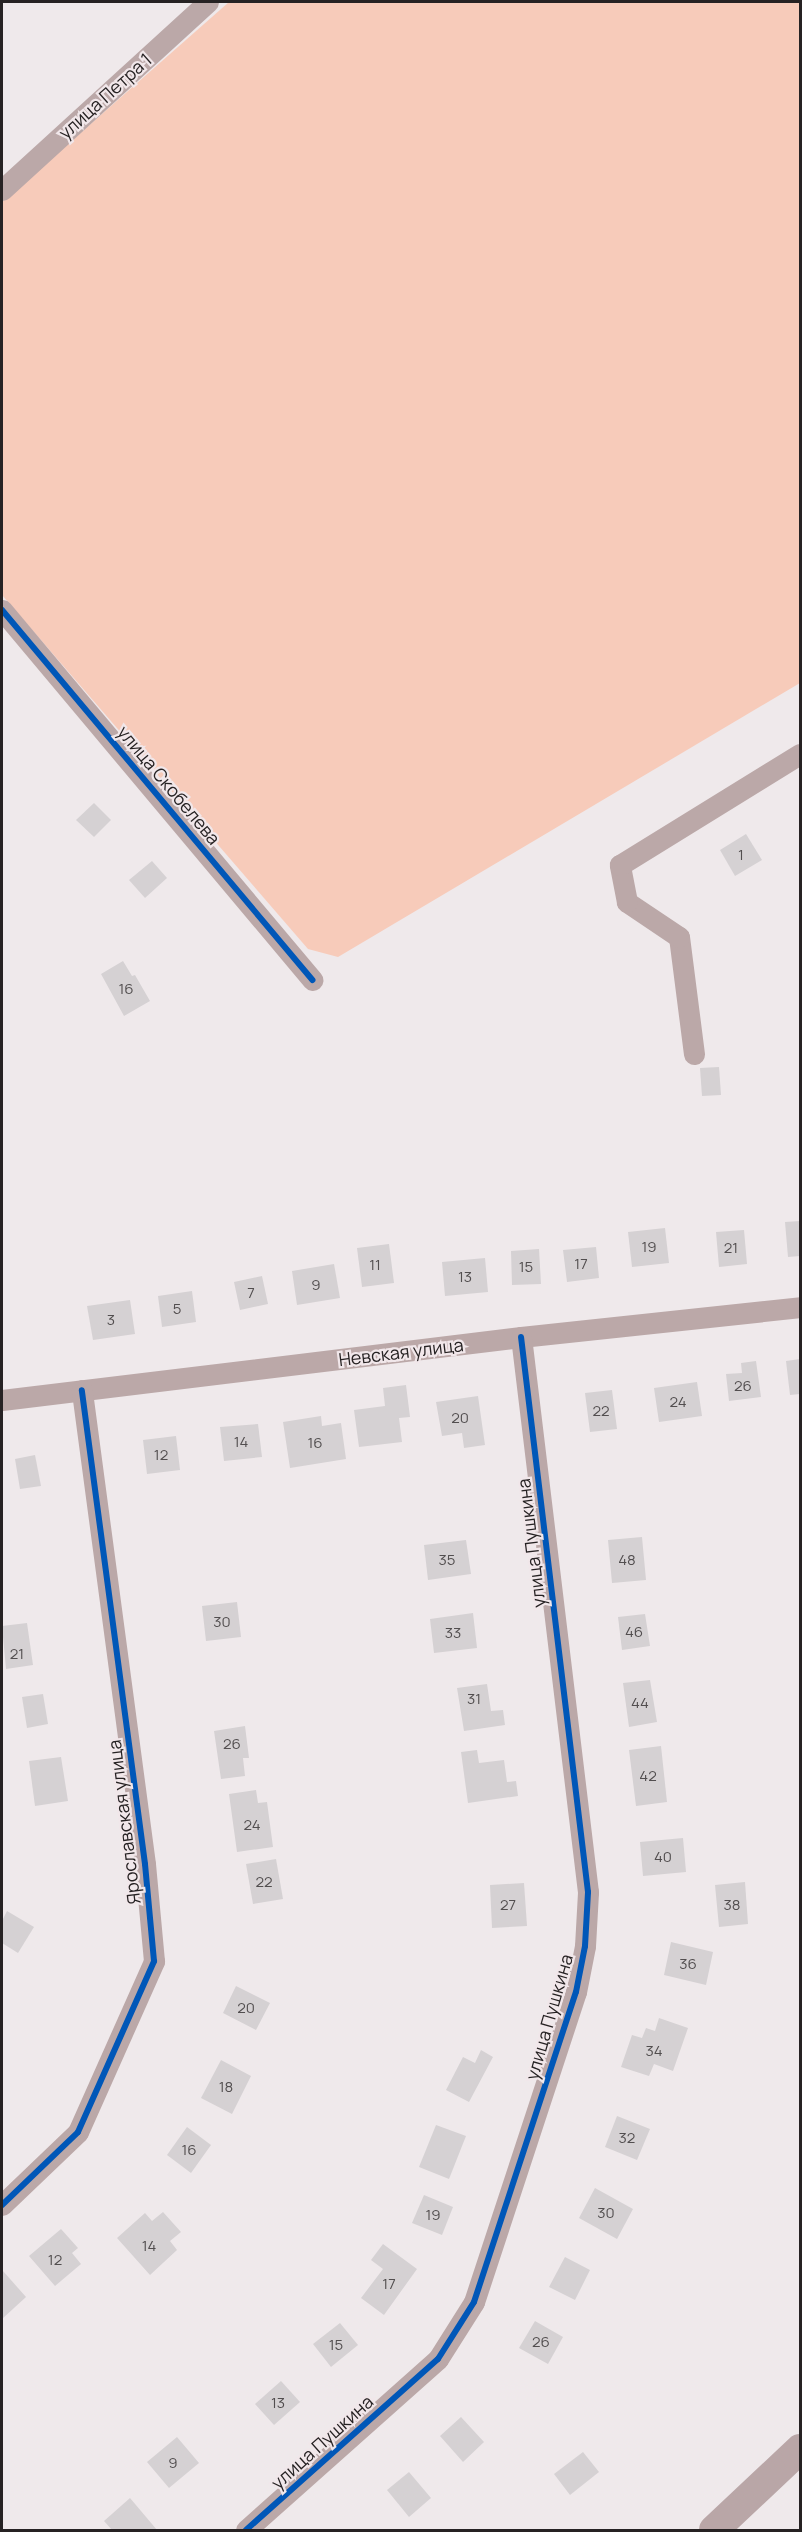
<!DOCTYPE html>
<meta charset="utf-8">
<style>
body{margin:0}
#map{position:relative;width:802px;height:2532px;overflow:hidden;background:#efe9eb;font-family:Manrope,sans-serif}
div>[style]{position:absolute}
[style*='--x']{left:calc(var(--x)*1px);top:calc(var(--y)*1px);width:calc(var(--w)*1px);rotate:calc(var(--a)*1deg)}
.green>*{inset:0;background:#f7cbba}
.building>*{inset:0;background:#d5d1d3}
.minor>*{height:21px;margin:-10.5px;padding:0 10.5px;transform-origin:10.5px;border-radius:10.5px;background:#bba8a8}
.secondary>*{height:30px;margin:-15px;padding:0 15px;transform-origin:15px;border-radius:15px;background:#b9a6a7}
.cycleway>*{height:6px;margin:-3px;padding:0 3px;transform-origin:3px;border-radius:3px;background:#0057b8}
span{translate:-50% -50%;white-space:nowrap;text-align:center;line-height:1.15;-webkit-text-stroke:4.5px #f1e7ea;paint-order:stroke}
.number-label{font-size:15px;color:#524e4f}
.number-label span{-webkit-text-stroke-width:0}
.street-label{font-size:18px;color:#262223}
.frame{position:absolute;inset:0;border:3px solid #262223;pointer-events:none}
</style>
<div id="map">
<div class="green">
<i style="clip-path:polygon(229px 2px,800px 2px,800px 683px,338px 957px,308px 949px,2px 595px,2px 202px)"></i>
</div>
<div class="building">
<i style="clip-path:polygon(94px 803px,111px 820px,94px 837px,76px 820px)"></i>
<i style="clip-path:polygon(746px 834px,762px 860px,735px 876px,720px 850px)"></i>
<i style="clip-path:polygon(152px 861px,167px 878px,145px 898px,129px 880px)"></i>
<i style="clip-path:polygon(123px 961px,132px 976px,135px 975px,150px 1001px,124px 1016px,101px 974px)"></i>
<i style="clip-path:polygon(719px 1067px,721px 1095px,702px 1096px,700px 1068px)"></i>
<i style="clip-path:polygon(800px 1221px,800px 1256px,788px 1257px,785px 1222px)"></i>
<i style="clip-path:polygon(665px 1228px,669px 1263px,632px 1267px,628px 1232px)"></i>
<i style="clip-path:polygon(744px 1230px,747px 1264px,719px 1267px,716px 1232px)"></i>
<i style="clip-path:polygon(389px 1244px,394px 1283px,362px 1287px,357px 1248px)"></i>
<i style="clip-path:polygon(596px 1247px,599px 1278px,567px 1282px,563px 1250px)"></i>
<i style="clip-path:polygon(539px 1249px,541px 1284px,512px 1285px,511px 1251px)"></i>
<i style="clip-path:polygon(485px 1258px,488px 1292px,445px 1296px,442px 1262px)"></i>
<i style="clip-path:polygon(334px 1264px,340px 1298px,297px 1305px,292px 1271px)"></i>
<i style="clip-path:polygon(262px 1276px,268px 1304px,240px 1310px,234px 1282px)"></i>
<i style="clip-path:polygon(192px 1291px,196px 1322px,162px 1327px,158px 1296px)"></i>
<i style="clip-path:polygon(130px 1300px,135px 1334px,93px 1340px,87px 1306px)"></i>
<i style="clip-path:polygon(800px 1359px,800px 1394px,790px 1395px,786px 1361px)"></i>
<i style="clip-path:polygon(756px 1361px,761px 1397px,729px 1401px,726px 1374px,742px 1373px,741px 1363px)"></i>
<i style="clip-path:polygon(697px 1382px,702px 1416px,659px 1422px,654px 1388px)"></i>
<i style="clip-path:polygon(406px 1385px,410px 1417px,399px 1418px,402px 1442px,359px 1447px,354px 1410px,385px 1406px,383px 1388px)"></i>
<i style="clip-path:polygon(612px 1390px,617px 1429px,590px 1432px,585px 1393px)"></i>
<i style="clip-path:polygon(478px 1396px,485px 1445px,464px 1448px,462px 1433px,442px 1436px,436px 1402px)"></i>
<i style="clip-path:polygon(321px 1416px,322px 1426px,341px 1423px,346px 1459px,290px 1468px,283px 1422px)"></i>
<i style="clip-path:polygon(258px 1424px,262px 1457px,224px 1461px,220px 1427px)"></i>
<i style="clip-path:polygon(176px 1436px,180px 1470px,147px 1474px,143px 1440px)"></i>
<i style="clip-path:polygon(35px 1455px,41px 1486px,20px 1489px,15px 1459px)"></i>
<i style="clip-path:polygon(642px 1537px,646px 1580px,612px 1583px,608px 1540px)"></i>
<i style="clip-path:polygon(466px 1540px,471px 1574px,428px 1580px,424px 1545px)"></i>
<i style="clip-path:polygon(237px 1602px,241px 1637px,206px 1641px,202px 1606px)"></i>
<i style="clip-path:polygon(473px 1613px,477px 1648px,434px 1653px,430px 1619px)"></i>
<i style="clip-path:polygon(645px 1614px,650px 1646px,622px 1650px,618px 1617px)"></i>
<i style="clip-path:polygon(27px 1623px,33px 1665px,6px 1669px,2px 1626px)"></i>
<i style="clip-path:polygon(650px 1680px,657px 1722px,629px 1727px,623px 1683px)"></i>
<i style="clip-path:polygon(487px 1684px,491px 1711px,503px 1710px,505px 1725px,464px 1731px,457px 1688px)"></i>
<i style="clip-path:polygon(43px 1694px,48px 1724px,27px 1728px,22px 1697px)"></i>
<i style="clip-path:polygon(245px 1726px,249px 1758px,243px 1758px,245px 1776px,221px 1779px,214px 1731px)"></i>
<i style="clip-path:polygon(661px 1746px,667px 1802px,636px 1806px,629px 1750px)"></i>
<i style="clip-path:polygon(477px 1750px,479px 1763px,504px 1760px,507px 1782px,516px 1781px,518px 1796px,468px 1803px,461px 1752px)"></i>
<i style="clip-path:polygon(61px 1757px,68px 1801px,35px 1806px,29px 1761px)"></i>
<i style="clip-path:polygon(256px 1790px,258px 1803px,267px 1802px,273px 1847px,237px 1852px,229px 1794px)"></i>
<i style="clip-path:polygon(683px 1838px,686px 1872px,643px 1876px,640px 1842px)"></i>
<i style="clip-path:polygon(276px 1859px,283px 1899px,253px 1904px,246px 1864px)"></i>
<i style="clip-path:polygon(745px 1882px,748px 1924px,719px 1927px,715px 1885px)"></i>
<i style="clip-path:polygon(524px 1883px,527px 1926px,492px 1928px,490px 1885px)"></i>
<i style="clip-path:polygon(7px 1911px,34px 1927px,18px 1953px,2px 1943px,2px 1921px)"></i>
<i style="clip-path:polygon(671px 1942px,713px 1952px,706px 1985px,664px 1975px)"></i>
<i style="clip-path:polygon(236px 1986px,270px 2003px,256px 2030px,223px 2013px)"></i>
<i style="clip-path:polygon(659px 2018px,688px 2028px,673px 2071px,654px 2064px,649px 2076px,621px 2067px,632px 2035px,642px 2038px,646px 2028px,655px 2031px)"></i>
<i style="clip-path:polygon(481px 2050px,493px 2057px,469px 2102px,446px 2090px,463px 2057px,475px 2063px)"></i>
<i style="clip-path:polygon(221px 2060px,251px 2076px,232px 2114px,201px 2098px)"></i>
<i style="clip-path:polygon(617px 2116px,650px 2129px,637px 2160px,605px 2147px)"></i>
<i style="clip-path:polygon(436px 2125px,466px 2136px,449px 2179px,419px 2167px)"></i>
<i style="clip-path:polygon(187px 2127px,211px 2145px,191px 2173px,167px 2155px)"></i>
<i style="clip-path:polygon(595px 2188px,633px 2209px,617px 2239px,579px 2218px)"></i>
<i style="clip-path:polygon(424px 2195px,453px 2207px,442px 2235px,412px 2223px)"></i>
<i style="clip-path:polygon(163px 2212px,181px 2232px,170px 2241px,177px 2250px,150px 2275px,117px 2238px,145px 2213px,152px 2221px)"></i>
<i style="clip-path:polygon(61px 2229px,78px 2248px,72px 2253px,81px 2264px,55px 2286px,29px 2256px)"></i>
<i style="clip-path:polygon(383px 2244px,417px 2269px,384px 2315px,361px 2298px,383px 2269px,371px 2260px)"></i>
<i style="clip-path:polygon(565px 2257px,590px 2270px,575px 2300px,549px 2287px)"></i>
<i style="clip-path:polygon(3px 2271px,26px 2297px,2px 2319px,2px 2272px)"></i>
<i style="clip-path:polygon(535px 2321px,563px 2337px,548px 2364px,519px 2348px)"></i>
<i style="clip-path:polygon(340px 2323px,358px 2345px,331px 2367px,313px 2344px)"></i>
<i style="clip-path:polygon(281px 2381px,300px 2402px,274px 2425px,255px 2404px)"></i>
<i style="clip-path:polygon(461px 2417px,484px 2442px,463px 2462px,440px 2436px)"></i>
<i style="clip-path:polygon(177px 2437px,199px 2463px,169px 2488px,147px 2462px)"></i>
<i style="clip-path:polygon(583px 2452px,599px 2472px,570px 2495px,554px 2474px)"></i>
<i style="clip-path:polygon(409px 2472px,431px 2498px,409px 2517px,387px 2490px)"></i>
<i style="clip-path:polygon(130px 2498px,157px 2530px,112px 2530px,104px 2521px)"></i>
</div>
<div class="minor">
<i style="--x:2;--y:190;--w:279;--a:-42.4"></i>
<i style="--x:2;--y:610;--w:483;--a:50"></i>
<i style="--x:694;--y:1054;--w:118;--a:-97.3"></i>
<i style="--x:679;--y:937;--w:63;--a:-146.1"></i>
<i style="--x:627;--y:902;--w:38;--a:-101"></i>
<i style="--x:620;--y:865;--w:211;--a:-31.7"></i>
<i style="--x:2;--y:1400;--w:523;--a:-6.92"></i>
<i style="--x:521;--y:1337;--w:281;--a:-6.1"></i>
<i style="--x:2;--y:2205;--w:105;--a:-43.8"></i>
<i style="--x:78;--y:2132;--w:187;--a:-66"></i>
<i style="--x:154;--y:1961;--w:97;--a:-95.3"></i>
<i style="--x:145;--y:1864;--w:478;--a:-97.6"></i>
<i style="--x:246;--y:2530;--w:257;--a:-41.7"></i>
<i style="--x:438;--y:2359;--w:67;--a:-57.7"></i>
<i style="--x:474;--y:2302;--w:326;--a:-71.8"></i>
<i style="--x:576;--y:1992;--w:47;--a:-78.9"></i>
<i style="--x:585;--y:1946;--w:54;--a:-86.8"></i>
<i style="--x:588;--y:1892;--w:559;--a:-96.88"></i>
</div>
<div class="secondary">
<i style="--x:714;--y:2530;--w:118;--a:-43.3"></i>
</div>
<div class="cycleway">
<i style="--x:2;--y:610;--w:483;--a:50"></i>
<i style="--x:2;--y:2205;--w:105;--a:-43.8"></i>
<i style="--x:78;--y:2132;--w:187;--a:-66"></i>
<i style="--x:154;--y:1961;--w:97;--a:-95.3"></i>
<i style="--x:145;--y:1864;--w:478;--a:-97.6"></i>
<i style="--x:246;--y:2530;--w:257;--a:-41.7"></i>
<i style="--x:438;--y:2359;--w:67;--a:-57.7"></i>
<i style="--x:474;--y:2302;--w:326;--a:-71.8"></i>
<i style="--x:576;--y:1992;--w:47;--a:-78.9"></i>
<i style="--x:585;--y:1946;--w:54;--a:-86.8"></i>
<i style="--x:588;--y:1892;--w:559;--a:-96.88"></i>
</div>
<div class="number-label">
<span style="left:741px;top:855px">1</span>
<span style="left:126px;top:989px">16</span>
<span style="left:649px;top:1247px">19</span>
<span style="left:731px;top:1248px">21</span>
<span style="left:581px;top:1264px">17</span>
<span style="left:375px;top:1265px">11</span>
<span style="left:526px;top:1267px">15</span>
<span style="left:465px;top:1277px">13</span>
<span style="left:316px;top:1285px">9</span>
<span style="left:251px;top:1293px">7</span>
<span style="left:177px;top:1309px">5</span>
<span style="left:111px;top:1320px">3</span>
<span style="left:743px;top:1386px">26</span>
<span style="left:678px;top:1402px">24</span>
<span style="left:601px;top:1411px">22</span>
<span style="left:460px;top:1418px">20</span>
<span style="left:241px;top:1442px">14</span>
<span style="left:315px;top:1443px">16</span>
<span style="left:161px;top:1455px">12</span>
<span style="left:447px;top:1560px">35</span>
<span style="left:627px;top:1560px">48</span>
<span style="left:222px;top:1622px">30</span>
<span style="left:634px;top:1632px">46</span>
<span style="left:453px;top:1633px">33</span>
<span style="left:17px;top:1654px">21</span>
<span style="left:474px;top:1699px">31</span>
<span style="left:640px;top:1703px">44</span>
<span style="left:232px;top:1744px">26</span>
<span style="left:648px;top:1776px">42</span>
<span style="left:252px;top:1825px">24</span>
<span style="left:663px;top:1857px">40</span>
<span style="left:264px;top:1882px">22</span>
<span style="left:508px;top:1905px">27</span>
<span style="left:732px;top:1905px">38</span>
<span style="left:688px;top:1964px">36</span>
<span style="left:246px;top:2008px">20</span>
<span style="left:654px;top:2051px">34</span>
<span style="left:226px;top:2087px">18</span>
<span style="left:627px;top:2138px">32</span>
<span style="left:189px;top:2150px">16</span>
<span style="left:606px;top:2213px">30</span>
<span style="left:433px;top:2215px">19</span>
<span style="left:149px;top:2246px">14</span>
<span style="left:55px;top:2260px">12</span>
<span style="left:389px;top:2284px">17</span>
<span style="left:541px;top:2342px">26</span>
<span style="left:336px;top:2345px">15</span>
<span style="left:278px;top:2403px">13</span>
<span style="left:173px;top:2463px">9</span>
</div>
<div class="street-label">
<span style="left:105px;top:96px;rotate:-42deg">улица Петра 1</span>
<span style="left:169px;top:785px;rotate:50deg">улица Скобелева</span>
<span style="left:401px;top:1352px;rotate:-7deg">Невская улица</span>
<span style="left:531px;top:1543px;rotate:-97deg">улица Пушкина</span>
<span style="left:124px;top:1822px;rotate:-97deg">Ярославская улица</span>
<span style="left:549px;top:2017px;rotate:-74deg">улица Пушкина</span>
<span style="left:322px;top:2442px;rotate:-42deg">улица Пушкина</span>
</div>
<div class="frame"></div>
</div>
